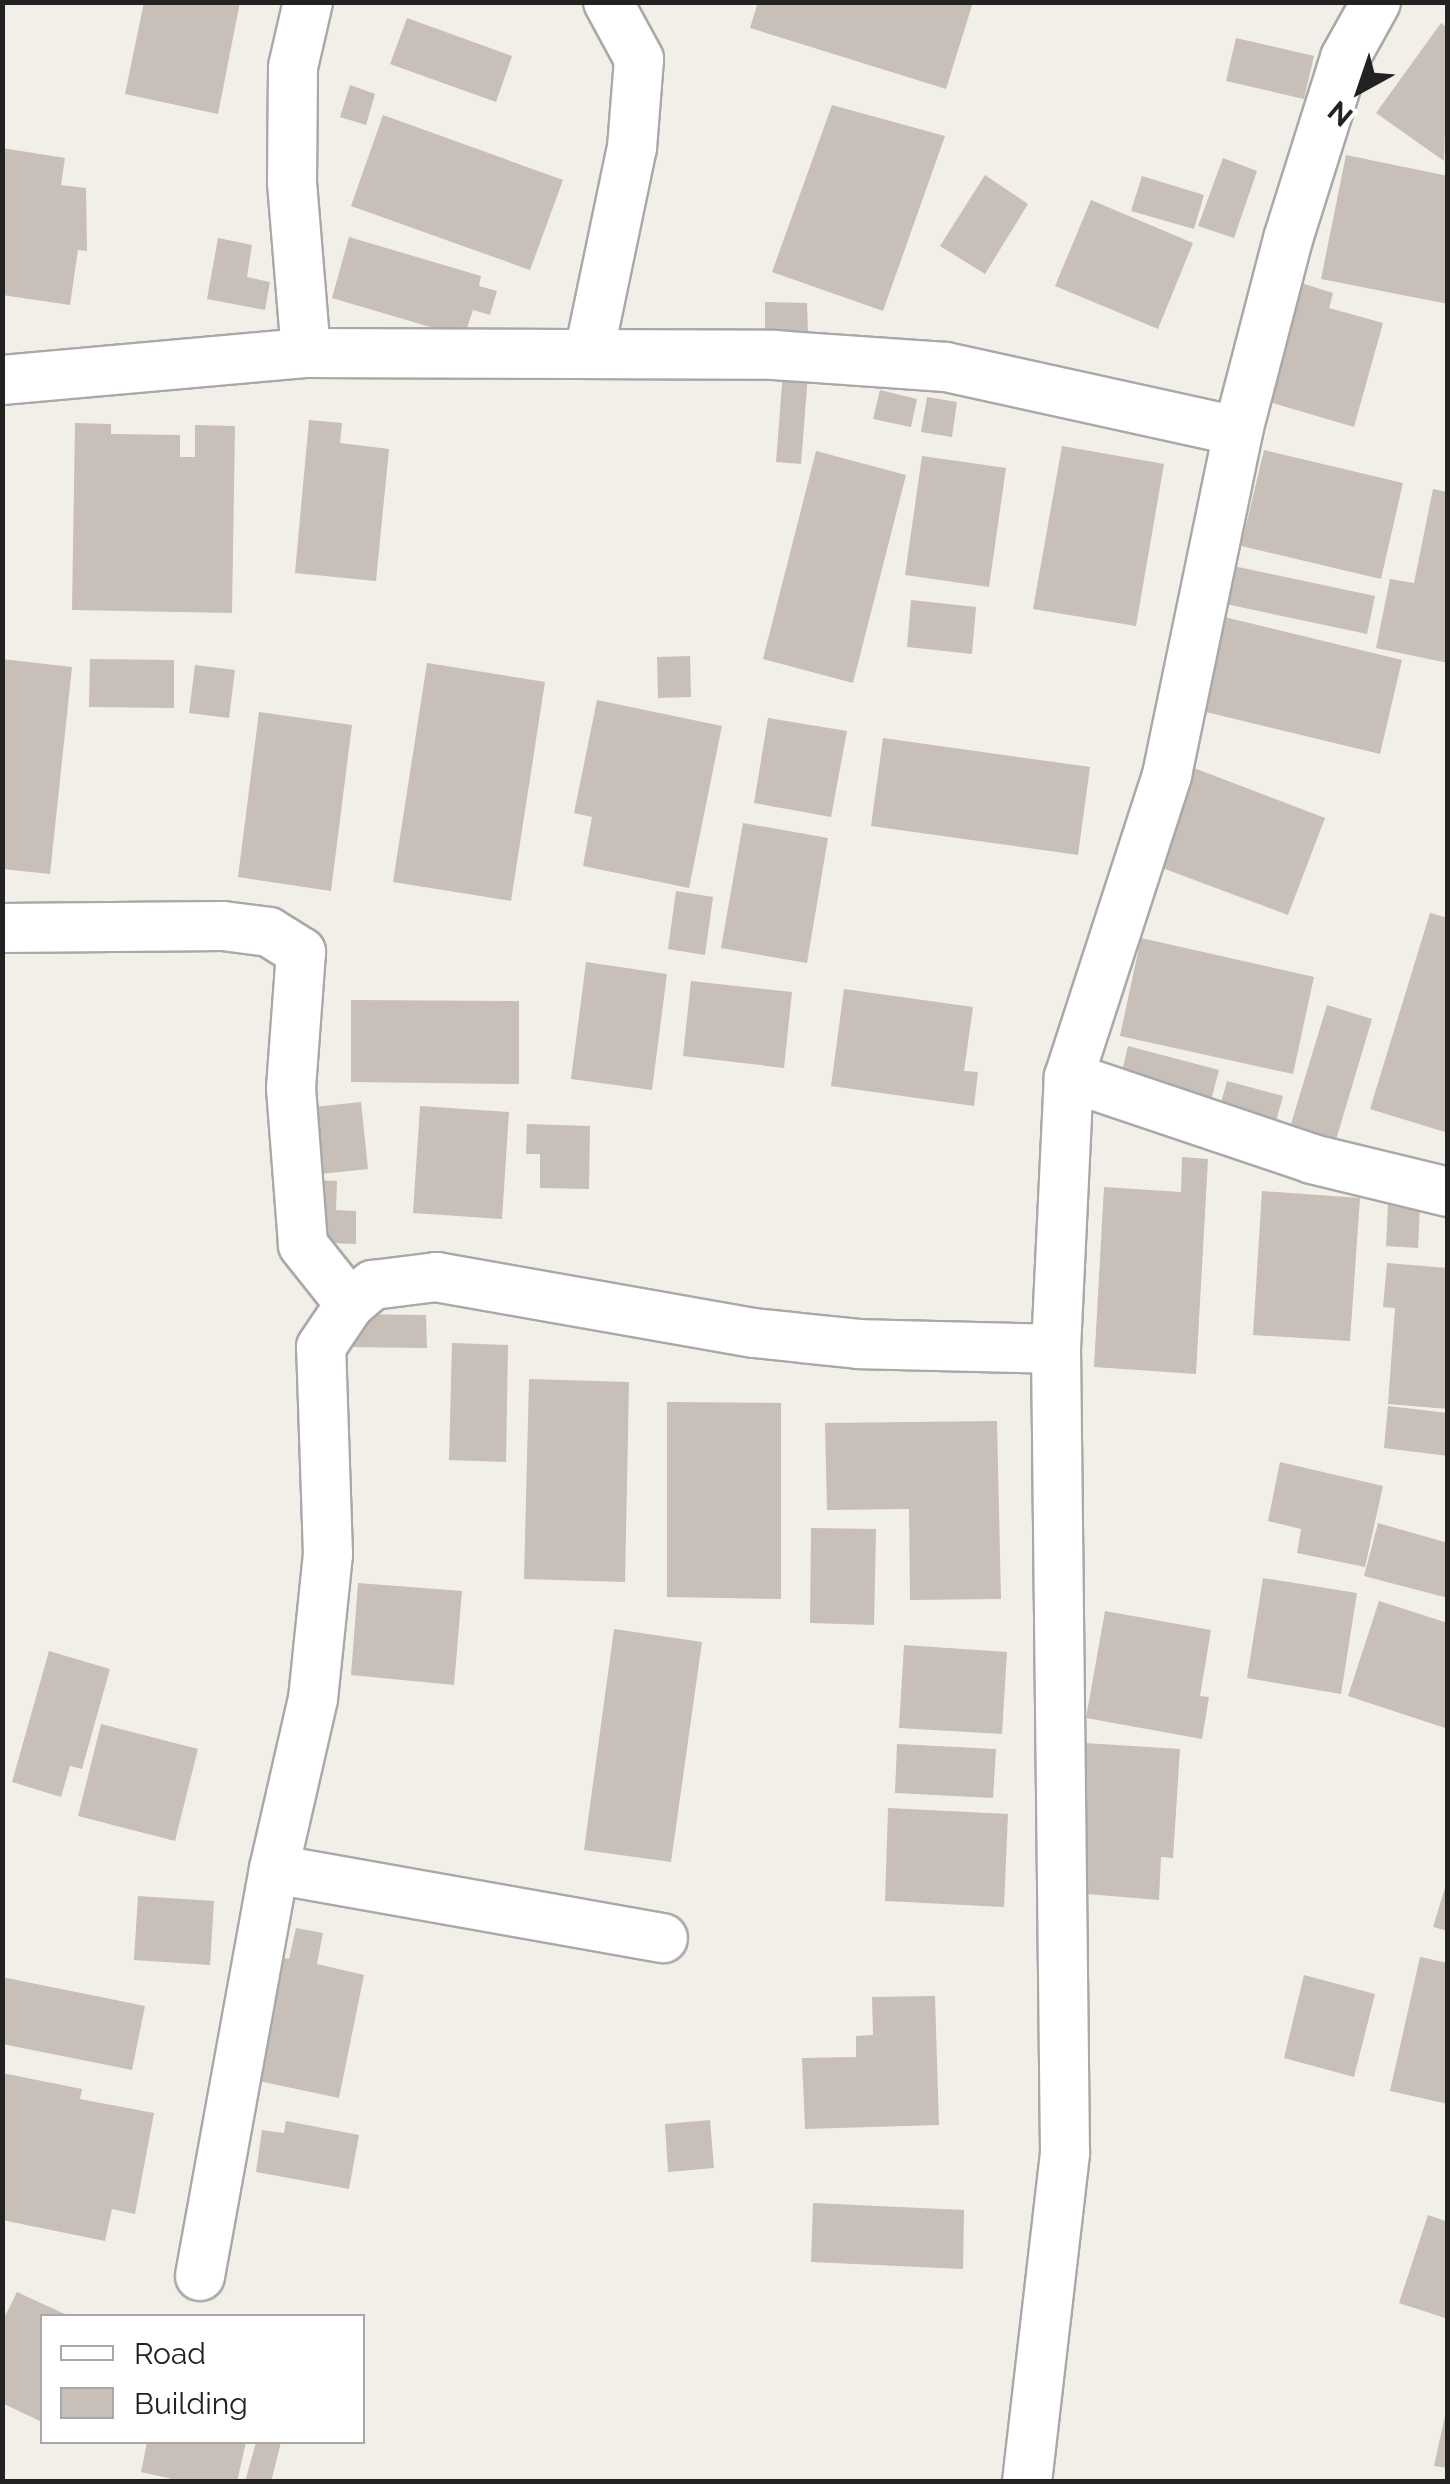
<!DOCTYPE html>
<style>
body{margin:0}
#map{position:relative;width:1450px;height:2484px;overflow:hidden;background:#f2efe9;font-family:Raleway,sans-serif}
div>[style]{position:absolute}
[style*='--x']{left:calc(var(--x)*1px);top:calc(var(--y)*1px);width:calc(var(--w)*1px);rotate:calc(var(--a)*1deg)}
.building>*{inset:0;background:#c7bfb8}
.roads{filter:drop-shadow(2px 0 #a9a9a9) drop-shadow(-2px 0 #a9a9a9) drop-shadow(0 2px #a9a9a9) drop-shadow(0 -2px #a9a9a9)}
.street>*{height:48px;margin:-24px;padding:0 24px;transform-origin:24px;border-radius:24px;background:#fff}
span{translate:-50% -50%;white-space:nowrap;text-align:center;line-height:1.15;-webkit-text-stroke:8px #fff;paint-order:stroke}
.frame{position:absolute;inset:0;border:5px solid #222;pointer-events:none}
.legend{position:absolute;left:40px;top:2314px;width:325px;height:130px;box-sizing:border-box;background:#fff;border:2px solid #a7a7a7;margin:0;padding:12px 18px;list-style:none;font-size:30px;color:#222}
.legend li{display:flex;align-items:center;gap:20px;height:50px}
.legend b{width:50px;border:2px solid #a7a7a7}
.north{position:absolute;left:1310px;top:40px;width:100px;height:100px;-webkit-text-stroke:8px #fff;paint-order:stroke;rotate:220deg;font-size:28px;font-weight:700;line-height:40px;text-align:center;color:#222}
.north::after{content:'';display:block;margin:auto;width:35px;height:45px;background:#222;clip-path:polygon(50% 0,100% 100%,50% 72%,0 100%)}
</style>
<div id="map">
<div class="building">
<i style="clip-path:polygon(144px 2px,240px 2px,218px 114px,125px 94px)"></i>
<i style="clip-path:polygon(758px 2px,973px 2px,946px 89px,750px 28px)"></i>
<i style="clip-path:polygon(407px 18px,512px 56px,496px 102px,390px 64px)"></i>
<i style="clip-path:polygon(1441px 23px,1448px 28px,1444px 161px,1376px 113px)"></i>
<i style="clip-path:polygon(1236px 38px,1314px 56px,1304px 99px,1226px 81px)"></i>
<i style="clip-path:polygon(350px 85px,375px 94px,366px 125px,340px 117px)"></i>
<i style="clip-path:polygon(832px 105px,945px 136px,883px 311px,772px 272px)"></i>
<i style="clip-path:polygon(383px 115px,563px 180px,530px 270px,351px 206px)"></i>
<i style="clip-path:polygon(2px 148px,65px 158px,61px 185px,86px 188px,87px 251px,78px 250px,70px 305px,2px 295px)"></i>
<i style="clip-path:polygon(1346px 155px,1448px 176px,1448px 304px,1321px 279px)"></i>
<i style="clip-path:polygon(1223px 158px,1257px 171px,1234px 238px,1198px 226px)"></i>
<i style="clip-path:polygon(985px 175px,1028px 204px,985px 274px,940px 246px)"></i>
<i style="clip-path:polygon(1142px 176px,1204px 195px,1194px 229px,1131px 211px)"></i>
<i style="clip-path:polygon(1091px 200px,1193px 243px,1158px 329px,1055px 286px)"></i>
<i style="clip-path:polygon(349px 237px,481px 276px,479px 286px,497px 291px,490px 315px,473px 310px,464px 337px,332px 298px)"></i>
<i style="clip-path:polygon(218px 238px,252px 245px,247px 277px,270px 282px,265px 310px,207px 299px)"></i>
<i style="clip-path:polygon(1298px 282px,1333px 293px,1329px 308px,1383px 323px,1354px 427px,1266px 401px)"></i>
<i style="clip-path:polygon(765px 302px,807px 303px,808px 334px,765px 334px)"></i>
<i style="clip-path:polygon(783px 372px,808px 374px,801px 464px,776px 462px)"></i>
<i style="clip-path:polygon(880px 390px,917px 399px,911px 427px,873px 419px)"></i>
<i style="clip-path:polygon(927px 397px,957px 402px,952px 437px,921px 432px)"></i>
<i style="clip-path:polygon(309px 420px,342px 423px,340px 443px,389px 449px,376px 581px,295px 573px)"></i>
<i style="clip-path:polygon(75px 423px,111px 424px,111px 434px,180px 435px,180px 457px,195px 457px,195px 425px,235px 426px,232px 613px,72px 610px)"></i>
<i style="clip-path:polygon(1062px 446px,1164px 464px,1136px 626px,1033px 609px)"></i>
<i style="clip-path:polygon(1264px 450px,1403px 483px,1381px 579px,1241px 546px)"></i>
<i style="clip-path:polygon(816px 451px,906px 475px,853px 683px,763px 659px)"></i>
<i style="clip-path:polygon(922px 456px,1006px 468px,989px 587px,905px 575px)"></i>
<i style="clip-path:polygon(1433px 489px,1448px 492px,1448px 663px,1376px 648px,1390px 579px,1414px 583px)"></i>
<i style="clip-path:polygon(1229px 565px,1375px 596px,1367px 634px,1221px 603px)"></i>
<i style="clip-path:polygon(911px 600px,976px 607px,972px 654px,907px 647px)"></i>
<i style="clip-path:polygon(1224px 617px,1402px 660px,1380px 754px,1202px 711px)"></i>
<i style="clip-path:polygon(690px 656px,691px 697px,658px 698px,657px 657px)"></i>
<i style="clip-path:polygon(2px 659px,72px 667px,50px 874px,2px 869px)"></i>
<i style="clip-path:polygon(90px 659px,174px 660px,174px 708px,89px 707px)"></i>
<i style="clip-path:polygon(427px 663px,545px 682px,511px 901px,393px 882px)"></i>
<i style="clip-path:polygon(195px 665px,235px 670px,229px 718px,189px 713px)"></i>
<i style="clip-path:polygon(597px 700px,722px 726px,689px 888px,583px 866px,592px 817px,574px 813px)"></i>
<i style="clip-path:polygon(259px 712px,352px 725px,331px 891px,238px 877px)"></i>
<i style="clip-path:polygon(768px 718px,847px 731px,831px 817px,754px 803px)"></i>
<i style="clip-path:polygon(883px 738px,1090px 767px,1078px 855px,871px 826px)"></i>
<i style="clip-path:polygon(1186px 765px,1325px 818px,1288px 915px,1149px 863px)"></i>
<i style="clip-path:polygon(743px 823px,828px 838px,807px 963px,721px 948px)"></i>
<i style="clip-path:polygon(676px 891px,713px 897px,705px 955px,668px 949px)"></i>
<i style="clip-path:polygon(1430px 913px,1448px 918px,1448px 1133px,1370px 1109px)"></i>
<i style="clip-path:polygon(1141px 938px,1314px 977px,1293px 1074px,1120px 1036px)"></i>
<i style="clip-path:polygon(586px 962px,667px 974px,652px 1090px,571px 1079px)"></i>
<i style="clip-path:polygon(691px 981px,792px 992px,784px 1068px,683px 1056px)"></i>
<i style="clip-path:polygon(844px 989px,973px 1007px,964px 1071px,978px 1072px,974px 1106px,831px 1086px)"></i>
<i style="clip-path:polygon(351px 1000px,519px 1001px,519px 1084px,351px 1082px)"></i>
<i style="clip-path:polygon(1327px 1005px,1372px 1019px,1333px 1150px,1287px 1137px)"></i>
<i style="clip-path:polygon(1128px 1046px,1219px 1070px,1209px 1108px,1119px 1084px)"></i>
<i style="clip-path:polygon(1227px 1081px,1283px 1096px,1275px 1125px,1219px 1110px)"></i>
<i style="clip-path:polygon(361px 1102px,368px 1169px,302px 1176px,295px 1109px)"></i>
<i style="clip-path:polygon(420px 1106px,509px 1112px,502px 1219px,413px 1213px)"></i>
<i style="clip-path:polygon(527px 1124px,590px 1126px,589px 1189px,540px 1188px,540px 1154px,526px 1154px)"></i>
<i style="clip-path:polygon(1182px 1157px,1208px 1159px,1196px 1374px,1094px 1367px,1104px 1187px,1181px 1192px)"></i>
<i style="clip-path:polygon(311px 1180px,337px 1181px,336px 1210px,356px 1211px,356px 1244px,309px 1242px)"></i>
<i style="clip-path:polygon(1262px 1191px,1360px 1198px,1350px 1341px,1253px 1335px)"></i>
<i style="clip-path:polygon(1388px 1204px,1420px 1206px,1418px 1248px,1386px 1246px)"></i>
<i style="clip-path:polygon(1387px 1263px,1448px 1268px,1448px 1409px,1388px 1404px,1395px 1308px,1383px 1307px)"></i>
<i style="clip-path:polygon(346px 1314px,426px 1315px,427px 1348px,345px 1347px)"></i>
<i style="clip-path:polygon(452px 1343px,508px 1345px,506px 1462px,449px 1460px)"></i>
<i style="clip-path:polygon(529px 1379px,629px 1382px,625px 1582px,524px 1579px)"></i>
<i style="clip-path:polygon(667px 1402px,781px 1403px,781px 1599px,667px 1597px)"></i>
<i style="clip-path:polygon(1388px 1406px,1448px 1413px,1448px 1456px,1384px 1448px)"></i>
<i style="clip-path:polygon(997px 1421px,1001px 1599px,910px 1600px,909px 1509px,827px 1510px,825px 1423px)"></i>
<i style="clip-path:polygon(1280px 1462px,1383px 1486px,1365px 1567px,1297px 1553px,1301px 1529px,1268px 1521px)"></i>
<i style="clip-path:polygon(1378px 1523px,1448px 1543px,1448px 1598px,1364px 1576px)"></i>
<i style="clip-path:polygon(811px 1528px,876px 1529px,874px 1625px,810px 1623px)"></i>
<i style="clip-path:polygon(1263px 1578px,1357px 1593px,1341px 1694px,1247px 1678px)"></i>
<i style="clip-path:polygon(358px 1583px,462px 1591px,454px 1685px,351px 1675px)"></i>
<i style="clip-path:polygon(1379px 1601px,1448px 1623px,1448px 1729px,1348px 1696px)"></i>
<i style="clip-path:polygon(1105px 1611px,1211px 1630px,1200px 1696px,1209px 1697px,1202px 1739px,1086px 1718px)"></i>
<i style="clip-path:polygon(614px 1629px,702px 1642px,671px 1862px,584px 1850px)"></i>
<i style="clip-path:polygon(904px 1645px,1007px 1652px,1002px 1734px,899px 1728px)"></i>
<i style="clip-path:polygon(49px 1651px,110px 1669px,82px 1769px,70px 1766px,61px 1797px,12px 1782px)"></i>
<i style="clip-path:polygon(101px 1724px,198px 1749px,175px 1841px,78px 1816px)"></i>
<i style="clip-path:polygon(1085px 1743px,1180px 1749px,1173px 1858px,1161px 1857px,1159px 1900px,1075px 1893px)"></i>
<i style="clip-path:polygon(897px 1744px,996px 1749px,993px 1798px,895px 1793px)"></i>
<i style="clip-path:polygon(888px 1808px,1008px 1814px,1004px 1907px,885px 1901px)"></i>
<i style="clip-path:polygon(1448px 1878px,1448px 1931px,1433px 1927px)"></i>
<i style="clip-path:polygon(138px 1896px,214px 1901px,210px 1965px,134px 1960px)"></i>
<i style="clip-path:polygon(296px 1928px,323px 1933px,317px 1964px,364px 1975px,339px 2098px,244px 2078px,269px 1955px,289px 1959px)"></i>
<i style="clip-path:polygon(1420px 1957px,1448px 1963px,1448px 2104px,1390px 2091px)"></i>
<i style="clip-path:polygon(1304px 1975px,1375px 1994px,1354px 2077px,1284px 2058px)"></i>
<i style="clip-path:polygon(2px 1977px,145px 2006px,132px 2070px,2px 2044px)"></i>
<i style="clip-path:polygon(935px 1996px,939px 2125px,805px 2129px,802px 2058px,856px 2057px,856px 2036px,873px 2035px,872px 1997px)"></i>
<i style="clip-path:polygon(2px 2073px,82px 2089px,80px 2099px,154px 2113px,135px 2214px,112px 2209px,105px 2241px,2px 2220px)"></i>
<i style="clip-path:polygon(710px 2120px,714px 2168px,668px 2172px,665px 2124px)"></i>
<i style="clip-path:polygon(286px 2121px,359px 2135px,349px 2189px,256px 2172px,262px 2130px,284px 2133px)"></i>
<i style="clip-path:polygon(813px 2203px,964px 2210px,963px 2269px,811px 2262px)"></i>
<i style="clip-path:polygon(1428px 2215px,1448px 2222px,1448px 2319px,1399px 2303px)"></i>
<i style="clip-path:polygon(17px 2292px,69px 2316px,42px 2316px,42px 2422px,2px 2403px,2px 2322px)"></i>
<i style="clip-path:polygon(1448px 2402px,1448px 2468px,1434px 2466px)"></i>
<i style="clip-path:polygon(147px 2442px,246px 2442px,237px 2482px,185px 2482px,141px 2472px)"></i>
<i style="clip-path:polygon(256px 2442px,281px 2442px,271px 2482px,245px 2482px)"></i>
</div>
<div class="roads">
<div class="street">
<i style="--x:306;--y:353;--w:171;--a:-94.7"></i>
<i style="--x:292;--y:183;--w:116;--a:-89.5"></i>
<i style="--x:293;--y:67;--w:67;--a:-77"></i>
<i style="--x:589;--y:353;--w:209;--a:-78.2"></i>
<i style="--x:632;--y:148;--w:89;--a:-85.5"></i>
<i style="--x:639;--y:59;--w:65;--a:-118.5"></i>
<i style="--x:2;--y:380;--w:305;--a:-5.1"></i>
<i style="--x:306;--y:353;--w:468;--a:0.2"></i>
<i style="--x:774;--y:355;--w:172;--a:4"></i>
<i style="--x:946;--y:367;--w:299;--a:12.4"></i>
<i style="--x:2;--y:928;--w:221;--a:-0.5"></i>
<i style="--x:223;--y:926;--w:46;--a:7.4"></i>
<i style="--x:269;--y:932;--w:38;--a:32"></i>
<i style="--x:301;--y:952;--w:136;--a:94.2"></i>
<i style="--x:291;--y:1088;--w:157;--a:85.6"></i>
<i style="--x:303;--y:1245;--w:75;--a:51.5"></i>
<i style="--x:1069;--y:1077;--w:256;--a:18.6"></i>
<i style="--x:1312;--y:1159;--w:140;--a:13.6"></i>
<i style="--x:274;--y:1869;--w:395;--a:10.1"></i>
<i style="--x:200;--y:2276;--w:414;--a:-79.7"></i>
<i style="--x:274;--y:1869;--w:174;--a:-77.1"></i>
<i style="--x:313;--y:1699;--w:145;--a:-84.1"></i>
<i style="--x:328;--y:1555;--w:208;--a:-91.9"></i>
<i style="--x:321;--y:1347;--w:52;--a:-56"></i>
<i style="--x:350;--y:1304;--w:30;--a:-40"></i>
<i style="--x:373;--y:1285;--w:64;--a:-7.2"></i>
<i style="--x:436;--y:1277;--w:323;--a:10"></i>
<i style="--x:754;--y:1333;--w:105;--a:6"></i>
<i style="--x:858;--y:1344;--w:198;--a:1.4"></i>
<i style="--x:1027;--y:2482;--w:331;--a:-83.4"></i>
<i style="--x:1065;--y:2153;--w:804;--a:-90.64"></i>
<i style="--x:1056;--y:1349;--w:272;--a:-87.3"></i>
<i style="--x:1069;--y:1077;--w:318;--a:-72"></i>
<i style="--x:1167;--y:775;--w:351;--a:-78.3"></i>
<i style="--x:1238;--y:431;--w:198;--a:-75.4"></i>
<i style="--x:1288;--y:239;--w:190;--a:-72.5"></i>
<i style="--x:1345;--y:58;--w:64;--a:-61"></i>
</div>
</div>
<div class="frame"></div>
<ul class="legend">
<li><b style="height:12px;background:#fff"></b>Road</li>
<li><b style="height:28px;background:#c7bfb8"></b>Building</li>
</ul>
<div class="north">N</div>
</div>
